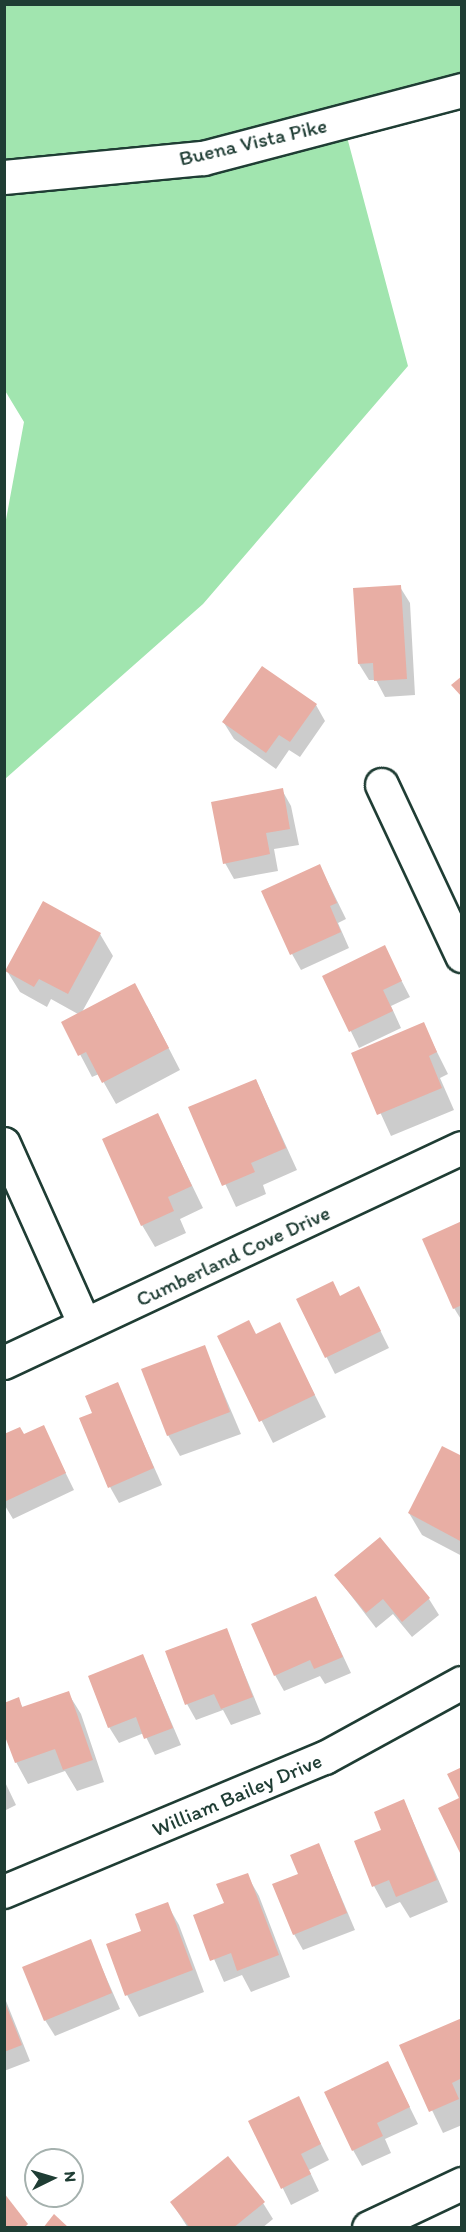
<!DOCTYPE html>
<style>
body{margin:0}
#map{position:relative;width:466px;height:2232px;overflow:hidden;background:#fff;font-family:Itim,sans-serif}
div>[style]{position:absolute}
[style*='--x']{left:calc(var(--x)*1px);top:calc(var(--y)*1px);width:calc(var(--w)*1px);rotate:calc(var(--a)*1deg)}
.green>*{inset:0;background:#a1e5af}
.shadow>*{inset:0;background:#0003}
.building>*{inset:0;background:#e8aea4}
.roads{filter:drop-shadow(2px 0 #1f3d34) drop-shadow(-2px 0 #1f3d34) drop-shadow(0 2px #1f3d34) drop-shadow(0 -2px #1f3d34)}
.minor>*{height:32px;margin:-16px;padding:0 16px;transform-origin:16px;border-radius:16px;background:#fff}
.secondary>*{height:33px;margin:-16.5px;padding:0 16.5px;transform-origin:16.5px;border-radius:16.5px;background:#fff}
span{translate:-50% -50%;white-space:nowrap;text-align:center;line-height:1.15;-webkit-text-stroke:6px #fff;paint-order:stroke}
.street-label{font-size:21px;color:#1f3d34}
.frame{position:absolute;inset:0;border:6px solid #1f3d34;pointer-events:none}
.north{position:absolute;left:24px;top:2148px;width:60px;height:60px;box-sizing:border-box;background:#fff;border:2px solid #a5b1ae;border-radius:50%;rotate:85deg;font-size:16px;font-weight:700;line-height:24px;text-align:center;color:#1f3d34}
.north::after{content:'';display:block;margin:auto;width:21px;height:27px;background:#1f3d34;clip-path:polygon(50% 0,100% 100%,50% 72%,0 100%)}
</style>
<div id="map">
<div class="green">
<i style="clip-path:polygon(5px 5px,461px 5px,461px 90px,343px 122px,408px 366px,203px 604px,5px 779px,5px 525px,24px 422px,4px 389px)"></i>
</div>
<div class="shadow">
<i style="clip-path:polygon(400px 587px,410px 603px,415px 695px,385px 697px,376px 680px,369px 680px,359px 664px,355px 590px)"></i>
<i style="clip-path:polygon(316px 705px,325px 721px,300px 757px,289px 750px,276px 769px,234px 739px,224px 723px)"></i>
<i style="clip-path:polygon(282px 790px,291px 806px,299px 845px,274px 849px,278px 871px,234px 879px,225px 863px)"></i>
<i style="clip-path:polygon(320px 866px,346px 919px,338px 923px,349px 948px,301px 970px,292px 954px)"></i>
<i style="clip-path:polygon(100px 934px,113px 956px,82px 1012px,147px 1006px,180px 1070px,116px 1104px,99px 1074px,92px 1077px,63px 1022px,78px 1014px,51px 999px,47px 1007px,20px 992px,7px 971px)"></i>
<i style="clip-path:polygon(384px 947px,410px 997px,391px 1006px,401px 1028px,359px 1048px,324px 976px)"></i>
<i style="clip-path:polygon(423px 1024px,448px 1074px,440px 1078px,454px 1110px,391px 1136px,353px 1053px)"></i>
<i style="clip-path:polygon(256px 1080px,297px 1170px,263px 1185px,266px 1194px,236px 1207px,190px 1108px)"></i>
<i style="clip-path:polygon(158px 1115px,203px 1208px,180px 1219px,186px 1233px,155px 1247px,142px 1225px)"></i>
<i style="clip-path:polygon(462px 1223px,462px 1321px,454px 1308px)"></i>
<i style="clip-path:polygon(359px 1288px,389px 1348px,335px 1374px,298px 1300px,340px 1297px)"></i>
<i style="clip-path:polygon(279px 1324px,326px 1417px,273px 1443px,219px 1337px,256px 1335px)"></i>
<i style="clip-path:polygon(204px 1347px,241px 1434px,180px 1456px,168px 1435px)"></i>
<i style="clip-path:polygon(117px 1384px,162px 1485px,119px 1503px,110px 1487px,94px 1414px)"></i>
<i style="clip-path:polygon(43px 1427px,74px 1490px,13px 1519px,4px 1504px,4px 1435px,24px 1436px)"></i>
<i style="clip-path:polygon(462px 1457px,462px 1556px,422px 1535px,409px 1513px)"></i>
<i style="clip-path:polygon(336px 1576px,429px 1599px,439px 1615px,412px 1637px,393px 1614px,376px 1628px)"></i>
<i style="clip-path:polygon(316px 1598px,351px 1673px,325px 1684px,320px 1676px,284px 1691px,275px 1675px)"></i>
<i style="clip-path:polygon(226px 1629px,261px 1714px,231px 1725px,223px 1710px,196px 1720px,187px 1704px)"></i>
<i style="clip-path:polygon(143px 1656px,181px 1745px,155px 1755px,144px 1733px,119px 1743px,109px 1727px)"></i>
<i style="clip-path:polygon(68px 1693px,81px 1714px,104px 1782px,77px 1791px,65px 1771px,28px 1784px,16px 1762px,18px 1699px,23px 1708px)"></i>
<i style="clip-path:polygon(4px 1780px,16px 1805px,4px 1811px)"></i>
<i style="clip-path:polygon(404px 1801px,448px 1902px,410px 1918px,400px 1902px,386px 1908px,374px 1886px,383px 1831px)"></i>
<i style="clip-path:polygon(319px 1845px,355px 1930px,303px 1950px,294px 1934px,300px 1875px)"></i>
<i style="clip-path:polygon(247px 1875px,259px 1896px,290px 1977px,251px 1992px,242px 1975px,224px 1982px,195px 1915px,226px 1904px)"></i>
<i style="clip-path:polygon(167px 1904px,179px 1925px,204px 1992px,139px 2017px,127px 1995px)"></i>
<i style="clip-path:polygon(90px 1941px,120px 2009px,55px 2036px,45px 2020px)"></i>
<i style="clip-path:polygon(4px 1996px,30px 2061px,4px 2071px)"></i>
<i style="clip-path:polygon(462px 2019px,462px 2125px,443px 2133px,401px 2046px)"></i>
<i style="clip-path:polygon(388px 2063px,418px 2124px,385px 2139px,391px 2153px,362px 2166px,353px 2150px)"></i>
<i style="clip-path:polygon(298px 2098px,329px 2160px,309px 2170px,319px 2191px,291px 2205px,250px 2121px)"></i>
<i style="clip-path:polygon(172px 2203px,263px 2203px,273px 2219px,262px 2228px,188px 2228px)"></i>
</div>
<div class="building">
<i style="clip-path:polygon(401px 585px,407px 679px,374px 681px,373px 663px,358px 664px,353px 588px)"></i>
<i style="clip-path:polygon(262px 666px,317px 704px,290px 742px,279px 735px,266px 753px,222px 722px)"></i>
<i style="clip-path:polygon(462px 676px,462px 697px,451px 685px)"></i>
<i style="clip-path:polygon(283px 788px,290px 829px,266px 833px,270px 854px,223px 864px,211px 802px)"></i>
<i style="clip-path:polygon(320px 864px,337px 903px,330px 906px,341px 932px,290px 955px,261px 891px)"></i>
<i style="clip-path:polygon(43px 901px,101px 933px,68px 994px,39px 979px,34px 987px,5px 971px)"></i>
<i style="clip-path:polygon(385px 945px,402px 981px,383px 990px,393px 1011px,349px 1032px,322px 976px)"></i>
<i style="clip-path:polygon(135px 983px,169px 1048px,102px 1083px,86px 1052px,78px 1056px,61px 1022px)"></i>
<i style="clip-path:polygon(424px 1022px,437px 1052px,429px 1056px,442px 1088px,377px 1115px,351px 1053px)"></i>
<i style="clip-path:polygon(256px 1079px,286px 1148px,251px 1163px,255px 1172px,222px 1186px,188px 1107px)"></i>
<i style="clip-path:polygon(158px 1113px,192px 1186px,168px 1197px,174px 1211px,141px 1226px,102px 1139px)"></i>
<i style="clip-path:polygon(462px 1221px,462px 1305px,453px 1309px,422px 1239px)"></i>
<i style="clip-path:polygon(333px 1281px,340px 1296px,359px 1286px,381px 1331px,325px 1358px,296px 1299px)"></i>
<i style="clip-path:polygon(249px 1320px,256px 1334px,280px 1322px,315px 1395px,259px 1422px,217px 1336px)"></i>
<i style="clip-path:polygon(205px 1345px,230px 1412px,167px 1436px,141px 1369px)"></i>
<i style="clip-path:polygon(118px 1382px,154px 1468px,108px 1488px,79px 1418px,92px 1413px,85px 1396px)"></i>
<i style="clip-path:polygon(44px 1425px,66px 1473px,4px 1502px,4px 1434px,20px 1427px,24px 1434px)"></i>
<i style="clip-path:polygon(442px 1446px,462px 1456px,462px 1542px,408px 1513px)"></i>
<i style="clip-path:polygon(380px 1537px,430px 1598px,402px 1622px,383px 1599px,366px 1613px,334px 1575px)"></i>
<i style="clip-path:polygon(316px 1596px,343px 1657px,314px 1669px,310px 1660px,274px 1676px,251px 1624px)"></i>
<i style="clip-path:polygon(227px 1628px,253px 1697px,221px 1709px,214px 1694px,185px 1705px,165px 1651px)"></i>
<i style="clip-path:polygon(143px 1654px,173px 1728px,144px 1739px,136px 1717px,108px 1728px,88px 1676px)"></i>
<i style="clip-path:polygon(69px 1691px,93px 1760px,63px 1770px,55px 1749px,15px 1763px,4px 1734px,4px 1703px,19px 1697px,22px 1707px)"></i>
<i style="clip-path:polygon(462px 1767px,462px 1857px,438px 1808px,459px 1798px,447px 1774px)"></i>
<i style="clip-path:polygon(404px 1799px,437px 1880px,396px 1897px,389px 1880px,372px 1887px,354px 1841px,381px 1830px,374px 1812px)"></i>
<i style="clip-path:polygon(319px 1843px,347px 1913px,293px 1935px,272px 1884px,298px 1874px,290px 1855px)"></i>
<i style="clip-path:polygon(248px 1873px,279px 1955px,237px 1971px,231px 1953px,210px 1961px,193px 1915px,224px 1903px,216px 1884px)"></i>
<i style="clip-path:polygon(168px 1902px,193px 1970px,125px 1996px,106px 1944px,141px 1931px,135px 1914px)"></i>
<i style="clip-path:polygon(91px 1939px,112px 1993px,44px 2021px,22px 1967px)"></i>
<i style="clip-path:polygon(4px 2000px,22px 2045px,4px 2052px)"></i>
<i style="clip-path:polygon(462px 2018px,462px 2078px,452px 2083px,459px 2099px,429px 2112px,399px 2045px)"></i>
<i style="clip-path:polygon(388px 2061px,410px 2107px,377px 2123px,383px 2136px,352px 2151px,324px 2092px)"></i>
<i style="clip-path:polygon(299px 2096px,321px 2144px,301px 2154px,311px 2174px,281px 2189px,248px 2121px)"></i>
<i style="clip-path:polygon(228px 2156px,265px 2202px,233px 2228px,190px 2228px,170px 2202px)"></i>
<i style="clip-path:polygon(4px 2193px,28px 2224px,24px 2228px,4px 2228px)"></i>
<i style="clip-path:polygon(54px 2214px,69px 2228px,43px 2228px)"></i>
</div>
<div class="roads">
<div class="minor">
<i style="--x:382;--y:785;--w:189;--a:64.9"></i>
<i style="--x:4;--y:1144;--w:198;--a:65.9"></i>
<i style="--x:4;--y:1363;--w:506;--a:-25.15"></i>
<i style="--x:4;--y:1892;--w:348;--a:-22.7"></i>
<i style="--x:325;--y:1758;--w:156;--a:-28.7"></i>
<i style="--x:369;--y:2228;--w:103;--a:-25.3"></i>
</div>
<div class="secondary">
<i style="--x:4;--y:177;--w:200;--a:-5.5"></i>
<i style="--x:203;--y:158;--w:268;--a:-14.7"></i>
</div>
</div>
<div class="street-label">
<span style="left:253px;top:142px;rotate:-13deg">Buena Vista Pike</span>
<span style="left:233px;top:1256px;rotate:-25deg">Cumberland Cove Drive</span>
<span style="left:237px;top:1795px;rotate:-23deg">William Bailey Drive</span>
</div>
<div class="frame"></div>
<div class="north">N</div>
</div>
